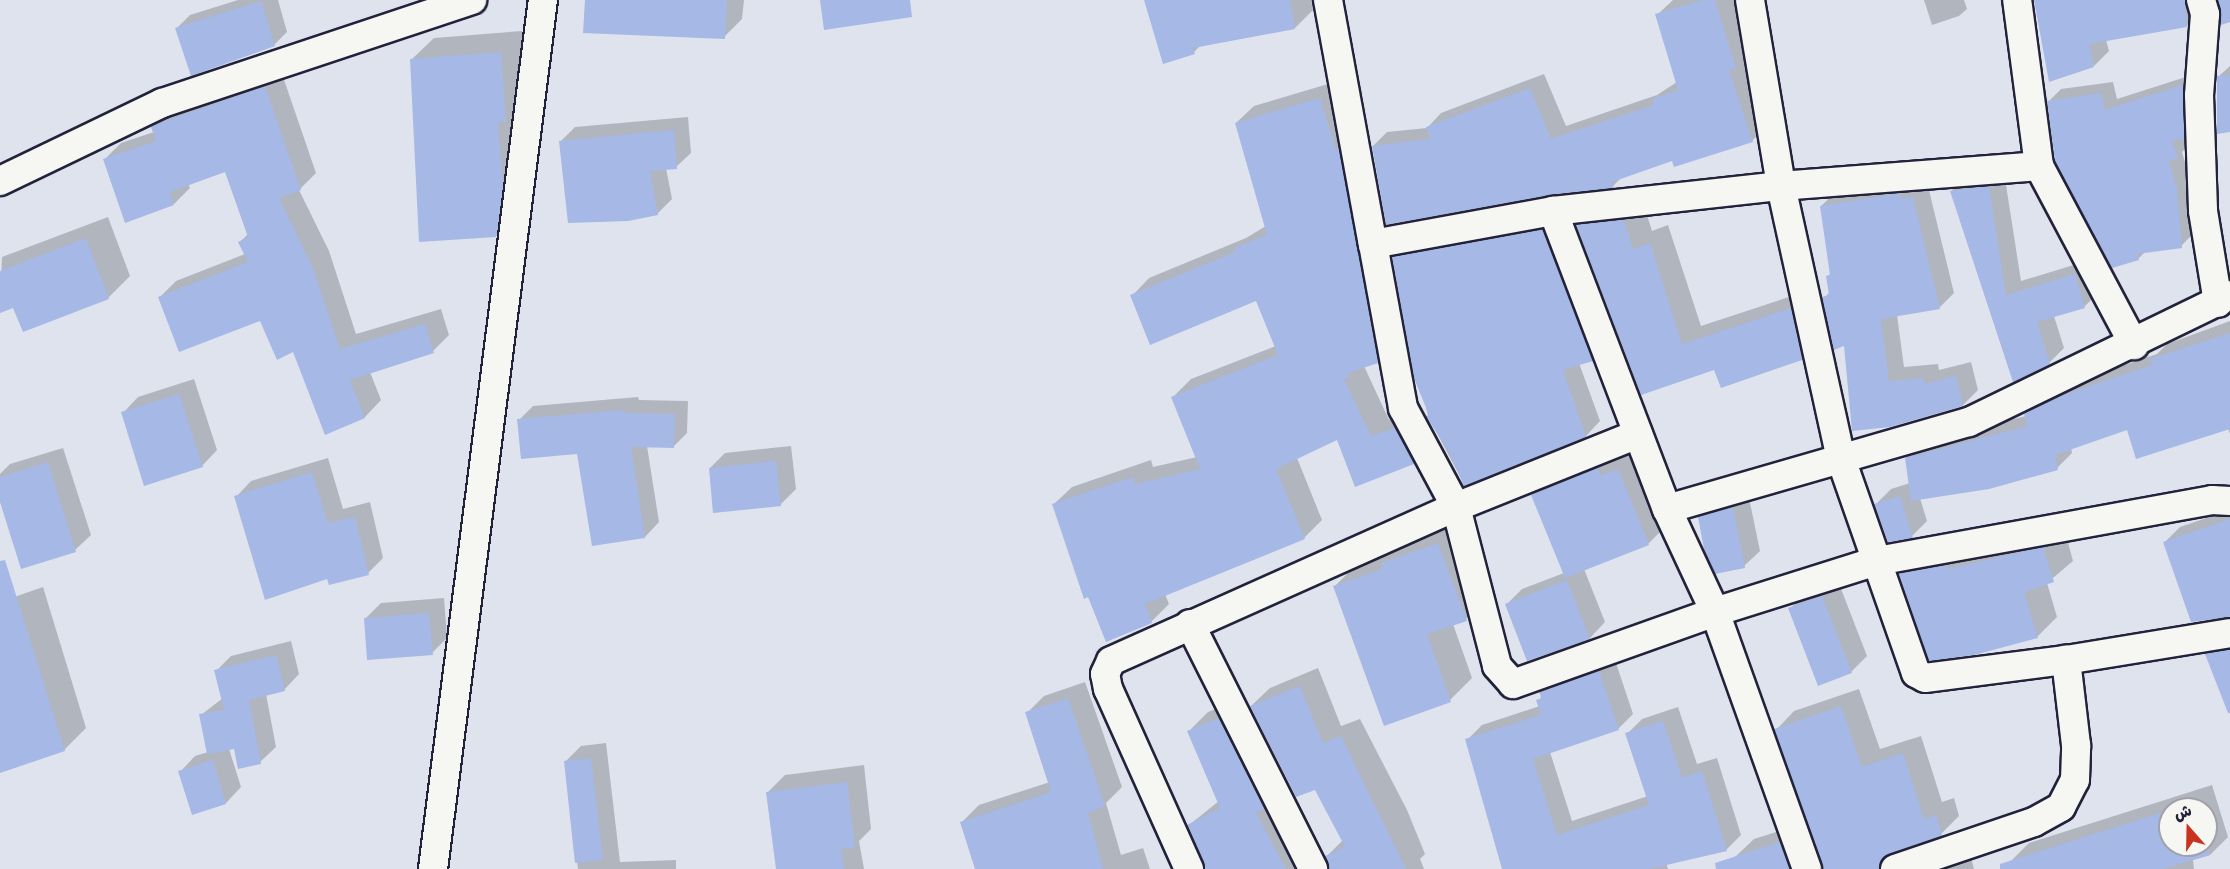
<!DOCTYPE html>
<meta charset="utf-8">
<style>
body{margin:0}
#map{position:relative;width:2230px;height:869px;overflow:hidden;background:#dee3ee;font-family:Mali,"Playpen Sans Arabic",sans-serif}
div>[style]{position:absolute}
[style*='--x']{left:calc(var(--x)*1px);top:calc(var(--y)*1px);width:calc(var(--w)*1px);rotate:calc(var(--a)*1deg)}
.shadow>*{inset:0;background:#0003}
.building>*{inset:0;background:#a5b8e6}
.roads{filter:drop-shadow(2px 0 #22223b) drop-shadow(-2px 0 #22223b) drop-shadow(0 2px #22223b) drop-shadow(0 -2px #22223b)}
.street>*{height:28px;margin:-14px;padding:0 14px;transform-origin:14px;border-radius:14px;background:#f6f6f2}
span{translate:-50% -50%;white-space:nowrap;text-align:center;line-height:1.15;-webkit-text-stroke:5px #f6f6f2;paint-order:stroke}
.north{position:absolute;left:2158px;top:797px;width:60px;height:60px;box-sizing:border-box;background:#f6f6f2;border:2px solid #a1a1a9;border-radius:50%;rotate:340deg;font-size:16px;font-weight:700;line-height:24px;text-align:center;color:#22223b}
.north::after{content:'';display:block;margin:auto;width:21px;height:27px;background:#c8321e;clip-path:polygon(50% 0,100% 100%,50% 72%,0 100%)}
</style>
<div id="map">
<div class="shadow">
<i style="clip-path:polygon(238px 0,278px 0,287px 32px,274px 45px,177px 28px,190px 15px)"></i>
<i style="clip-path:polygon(586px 0,744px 0,742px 19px,724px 37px)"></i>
<i style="clip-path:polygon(1146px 0,1311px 0,1313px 10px,1295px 28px,1201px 45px,1194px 52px)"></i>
<i style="clip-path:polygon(1673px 0,1733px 0,1750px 53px,1744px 58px,1766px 126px,1752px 141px,1673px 160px,1623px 176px,1613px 186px,1373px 146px,1387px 132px,1427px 128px,1441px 113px,1544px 74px,1566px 126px,1657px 95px,1677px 82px,1657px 15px)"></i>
<i style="clip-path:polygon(1924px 0,1964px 0,1967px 9px,1959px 16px,1932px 25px)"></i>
<i style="clip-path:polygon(2035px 0,2201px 0,2202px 10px,2187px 26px,2106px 40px,2109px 51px,2094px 66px)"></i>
<i style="clip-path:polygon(522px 31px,527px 98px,518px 214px,496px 236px,411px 60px,434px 38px)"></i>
<i style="clip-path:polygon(2230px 66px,2230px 130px,2218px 77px)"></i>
<i style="clip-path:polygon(281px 71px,316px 173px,299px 190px,329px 251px,356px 334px,441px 309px,449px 335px,433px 351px,370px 372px,381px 400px,365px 417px,326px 433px,294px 350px,261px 319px,160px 297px,176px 281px,245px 254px,239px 243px,248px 234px,226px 170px,188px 183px,190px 188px,174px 204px,105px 159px,121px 143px,154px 132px,152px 127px,169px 111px)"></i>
<i style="clip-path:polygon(2195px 74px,2196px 125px,2186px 135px,2189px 145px,2182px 152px,2189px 176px,2193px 234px,2181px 246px,2145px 252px,2138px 259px,2049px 101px,2061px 89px,2113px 82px,2117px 99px)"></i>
<i style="clip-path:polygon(1338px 81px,1395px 344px,1377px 362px,1364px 366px,1389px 420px,1413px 411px,1431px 445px,1414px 463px,1356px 485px,1338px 438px,1297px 458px,1322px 520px,1304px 538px,1165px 594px,1169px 604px,1151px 622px,1054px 504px,1072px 487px,1151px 460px,1153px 467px,1197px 457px,1173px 397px,1191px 379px,1276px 346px,1256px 300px,1132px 296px,1149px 278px,1246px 238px,1266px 226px,1236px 123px,1254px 106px)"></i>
<i style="clip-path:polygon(688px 117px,691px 153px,676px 167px,666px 168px,672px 199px,657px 214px,561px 141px,575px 127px)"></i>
<i style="clip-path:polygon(2004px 172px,2021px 281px,2090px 260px,2099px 292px,2084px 307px,2054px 316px,2064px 348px,2049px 363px,2014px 380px,1951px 191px,1966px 177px)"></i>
<i style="clip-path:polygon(1927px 182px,1954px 293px,1939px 308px,1897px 315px,1904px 367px,1938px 364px,1939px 370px,1971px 362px,1978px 390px,1963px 405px,1890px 426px,1824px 298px,1830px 292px,1828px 276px,1831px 273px,1821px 206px,1836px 192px)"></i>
<i style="clip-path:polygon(1643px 202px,1652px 231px,1668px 225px,1701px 326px,1810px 290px,1821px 340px,1802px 359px,1715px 368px,1642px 393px,1578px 225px,1597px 207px)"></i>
<i style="clip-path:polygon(1557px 216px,1606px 345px,1592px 359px,1579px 363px,1600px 421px,1586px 436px,1464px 484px,1428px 416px,1394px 258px,1408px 243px)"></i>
<i style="clip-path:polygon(108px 217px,130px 276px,108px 298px,14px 306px,0 311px,2px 257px)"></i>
<i style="clip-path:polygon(2230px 321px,2230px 434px,2228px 428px,2128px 428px,2071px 448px,2072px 453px,2057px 468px,1920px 498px,1927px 521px,1912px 536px,1876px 504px,1891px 489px,1910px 483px,1906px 458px,1921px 443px,2026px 416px,2041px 399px,2080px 380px,2157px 354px,2167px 344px)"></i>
<i style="clip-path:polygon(194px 379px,217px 450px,202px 466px,123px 413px,138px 397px)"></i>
<i style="clip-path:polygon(638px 397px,639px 400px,688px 401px,687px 433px,673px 447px,647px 446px,659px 522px,645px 537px,579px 452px,519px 420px,533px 406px)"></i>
<i style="clip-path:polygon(791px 446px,796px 489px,780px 505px,710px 468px,725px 453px)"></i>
<i style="clip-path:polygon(63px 448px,91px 535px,75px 550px,0 497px,0 474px,10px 464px)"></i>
<i style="clip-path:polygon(1640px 448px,1670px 522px,1648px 544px,1584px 569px,1605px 622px,1590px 638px,1528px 660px,1506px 605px,1522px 589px,1564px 573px,1533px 495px,1555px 473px)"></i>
<i style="clip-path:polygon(328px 458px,343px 509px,370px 502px,383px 558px,368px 573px,328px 578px,236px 497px,251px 481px)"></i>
<i style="clip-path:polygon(1748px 493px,1760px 551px,1744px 566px,1699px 518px,1715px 502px)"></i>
<i style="clip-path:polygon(2230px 510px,2230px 616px,2165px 542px,2180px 527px)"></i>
<i style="clip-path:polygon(1460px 522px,1488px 597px,1466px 619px,1453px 624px,1472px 678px,1450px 700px,1385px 724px,1335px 586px,1357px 564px,1395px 551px,1404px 541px)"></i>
<i style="clip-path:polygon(2064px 528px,2073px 561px,2047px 583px,2057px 617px,2037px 637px,1900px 574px,1921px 554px)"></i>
<i style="clip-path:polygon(1838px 581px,1867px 656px,1851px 672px,1790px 609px,1805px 593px)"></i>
<i style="clip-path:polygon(43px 587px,86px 728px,64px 750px,0 772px,0 602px)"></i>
<i style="clip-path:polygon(444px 598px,447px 638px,432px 653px,366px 618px,381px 603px)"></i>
<i style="clip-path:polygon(2230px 637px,2230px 714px,2206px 654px,2222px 639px)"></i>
<i style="clip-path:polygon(291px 641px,299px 674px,284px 690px,266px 694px,276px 747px,260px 762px,235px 748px,229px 749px,241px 787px,226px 803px,193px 813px,180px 772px,195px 756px,208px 752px,201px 715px,223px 698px,216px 671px,231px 656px)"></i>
<i style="clip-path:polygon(1614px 657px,1633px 714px,1618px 729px,1550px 752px,1572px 821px,1648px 796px,1627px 734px,1642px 719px,1678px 707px,1697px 764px,1717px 758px,1741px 835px,1726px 850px,1666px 862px,1668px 869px,1505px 869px,1467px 740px,1482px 725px,1540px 706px,1541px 693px,1556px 678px)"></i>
<i style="clip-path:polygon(1318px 668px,1341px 726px,1360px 719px,1407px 810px,1425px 854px,1420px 859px,1424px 869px,1332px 869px,1327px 856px,1343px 840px,1316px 788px,1251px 706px,1270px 688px)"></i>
<i style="clip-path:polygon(1085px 682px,1122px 787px,1106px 803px,1121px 855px,1143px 848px,1150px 869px,977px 869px,962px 822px,979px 805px,1050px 782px,1027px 713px,1044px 696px)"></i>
<i style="clip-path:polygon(1859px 689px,1880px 749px,1921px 736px,1942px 802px,1954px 798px,1959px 816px,1941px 834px,1897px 849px,1897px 855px,1969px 850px,1974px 869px,1739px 869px,1735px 857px,1754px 839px,1798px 825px,1815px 864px,1822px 865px,1776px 730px,1794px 711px)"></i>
<i style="clip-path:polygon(1238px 700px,1309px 857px,1297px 869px,1207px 869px,1189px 825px,1219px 801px,1189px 731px,1208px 712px)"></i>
<i style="clip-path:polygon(606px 743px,620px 862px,676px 860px,676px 869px,578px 869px,565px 762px,581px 746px)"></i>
<i style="clip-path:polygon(864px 765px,871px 829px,859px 841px,864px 869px,779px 869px,768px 792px,785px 775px)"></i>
<i style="clip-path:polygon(evenodd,2212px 785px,2228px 837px,2210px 855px,2193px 860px,2194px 869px,2013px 869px,2011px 861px,2029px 843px,2212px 785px,2170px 809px,2206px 809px,2206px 845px,2170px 845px,2170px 809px)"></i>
</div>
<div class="building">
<i style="clip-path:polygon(585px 0,727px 0,725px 39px,583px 33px)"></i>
<i style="clip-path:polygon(820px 0,910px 0,912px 17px,824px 30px)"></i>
<i style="clip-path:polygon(1144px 0,1290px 0,1295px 29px,1193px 48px,1195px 54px,1163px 64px)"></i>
<i style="clip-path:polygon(1703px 0,1715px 0,1736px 68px,1729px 70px,1753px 142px,1674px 167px,1672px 161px,1612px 182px,1614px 188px,1550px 195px,1386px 225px,1372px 146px,1430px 139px,1426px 127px,1530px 88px,1551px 139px,1654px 105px,1652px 99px,1678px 90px,1655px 14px)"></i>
<i style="clip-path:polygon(2034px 0,2185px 0,2187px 27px,2089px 44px,2094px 67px,2049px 82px)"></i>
<i style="clip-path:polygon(2218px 0,2230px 0,2230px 22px,2221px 25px)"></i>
<i style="clip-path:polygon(261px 1px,275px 46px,191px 76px,175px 28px)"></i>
<i style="clip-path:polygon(501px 52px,506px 122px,498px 122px,503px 187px,496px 237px,419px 242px,410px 59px)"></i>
<i style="clip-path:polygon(2230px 75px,2230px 132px,2217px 134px,2217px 76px)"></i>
<i style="clip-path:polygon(2183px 85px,2184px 139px,2172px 141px,2178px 158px,2169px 161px,2177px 189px,2182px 248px,2137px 254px,2139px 260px,2112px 268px,2055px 161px,2047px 101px,2101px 93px,2105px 110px)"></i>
<i style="clip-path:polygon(265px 86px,301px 190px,279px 198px,313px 268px,340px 349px,425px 324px,434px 353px,350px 380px,365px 418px,325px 435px,293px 352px,277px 360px,260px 321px,179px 352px,158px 297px,248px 262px,238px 242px,248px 237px,225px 172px,170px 192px,174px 205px,125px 223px,103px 159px,156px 141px,151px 127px,154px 125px)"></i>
<i style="clip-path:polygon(1320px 98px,1336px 150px,1339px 149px,1378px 363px,1348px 373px,1350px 377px,1344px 379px,1371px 436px,1395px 428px,1414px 464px,1355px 487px,1337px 440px,1276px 469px,1305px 539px,1145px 604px,1152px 623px,1106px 642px,1088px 597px,1084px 599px,1052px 504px,1133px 477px,1135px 484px,1200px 469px,1171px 397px,1278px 355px,1256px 301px,1150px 345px,1130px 295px,1235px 252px,1234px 248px,1267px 235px,1235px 123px)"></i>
<i style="clip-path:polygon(674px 130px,677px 169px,650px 171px,658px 215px,628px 221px,568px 223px,559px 141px)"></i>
<i style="clip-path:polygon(1989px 186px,2006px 295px,2075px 274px,2085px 308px,2037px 322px,2050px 364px,2013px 382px,1950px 191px)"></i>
<i style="clip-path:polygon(1900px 193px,1900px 198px,1913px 197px,1940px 309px,1881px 319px,1889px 381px,1924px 378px,1924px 384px,1956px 376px,1963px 406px,1890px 427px,1852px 431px,1844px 346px,1834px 350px,1822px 297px,1829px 295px,1826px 276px,1830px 275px,1820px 206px)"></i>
<i style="clip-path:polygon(1624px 220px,1633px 249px,1650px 243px,1682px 344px,1791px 308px,1802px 360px,1721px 388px,1714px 370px,1641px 395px,1576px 225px)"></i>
<i style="clip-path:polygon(1542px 230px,1593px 361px,1563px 370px,1586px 437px,1464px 486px,1450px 454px,1426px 416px,1429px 415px,1414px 378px,1392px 257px)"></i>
<i style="clip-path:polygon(86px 238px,109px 299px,23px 332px,13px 308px,0 313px,0 271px)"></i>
<i style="clip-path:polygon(2230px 333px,2230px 429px,2136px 459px,2127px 430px,2055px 455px,2058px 470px,1989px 489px,1911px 501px,1905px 458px,2028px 426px,2024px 414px,2063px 395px,2152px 365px,2150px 359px)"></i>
<i style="clip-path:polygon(179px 394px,203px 467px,144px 486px,121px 412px)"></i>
<i style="clip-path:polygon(625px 410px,625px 413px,675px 414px,674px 448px,631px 447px,645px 538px,592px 546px,577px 454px,521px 459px,517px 419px)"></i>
<i style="clip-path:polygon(776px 461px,781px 506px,713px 513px,709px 468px)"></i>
<i style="clip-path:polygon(48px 462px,76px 552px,21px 569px,0 502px,0 477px)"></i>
<i style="clip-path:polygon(1598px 468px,1600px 476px,1618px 469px,1649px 545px,1565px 578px,1531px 495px)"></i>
<i style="clip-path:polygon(312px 472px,328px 523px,355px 517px,369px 575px,329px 585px,327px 579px,265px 600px,234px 496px)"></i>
<i style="clip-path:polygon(1900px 496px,1913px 538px,1888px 542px,1874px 504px)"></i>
<i style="clip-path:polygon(1733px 507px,1745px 568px,1715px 574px,1704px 549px,1698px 517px)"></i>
<i style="clip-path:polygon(2230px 519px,2230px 617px,2191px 622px,2163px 542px)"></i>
<i style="clip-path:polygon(1438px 543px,1467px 621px,1427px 634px,1451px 702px,1384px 726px,1333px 586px,1383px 569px,1381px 563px)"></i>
<i style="clip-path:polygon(2043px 547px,2054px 582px,2024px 592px,2038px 638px,1974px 655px,1929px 661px,1899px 574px,1947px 565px,1948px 569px)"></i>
<i style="clip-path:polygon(5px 560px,65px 751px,0 773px,0 561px)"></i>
<i style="clip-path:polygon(1567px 580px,1590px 639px,1527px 661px,1505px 604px)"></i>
<i style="clip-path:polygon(1822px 596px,1852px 673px,1818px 686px,1788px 608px)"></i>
<i style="clip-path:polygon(429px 613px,433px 655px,367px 660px,364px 618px)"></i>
<i style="clip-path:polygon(2230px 650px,2230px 713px,2228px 713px,2205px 654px)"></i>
<i style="clip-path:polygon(276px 655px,285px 691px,249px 700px,261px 764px,238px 769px,234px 749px,207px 754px,199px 714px,224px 710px,214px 670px)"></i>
<i style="clip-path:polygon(1599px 671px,1619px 730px,1533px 759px,1557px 835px,1649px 805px,1625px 733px,1663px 721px,1682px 778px,1702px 771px,1727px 851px,1649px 869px,1502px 869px,1465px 739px,1541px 715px,1536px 700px,1542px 698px,1539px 692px)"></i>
<i style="clip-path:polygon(1300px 686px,1323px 743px,1341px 736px,1406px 869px,1329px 869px,1325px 856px,1345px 847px,1315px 790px,1296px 797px,1250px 706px)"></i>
<i style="clip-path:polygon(1068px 698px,1105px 806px,1088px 813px,1103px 869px,975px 869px,960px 822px,1051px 792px,1025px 712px)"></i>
<i style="clip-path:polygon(1841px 706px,1862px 767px,1903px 753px,1924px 819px,1936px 815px,1942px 836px,1889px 854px,1879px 869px,1823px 869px,1774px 729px)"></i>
<i style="clip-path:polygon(1219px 718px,1265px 809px,1256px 813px,1286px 869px,1205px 869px,1187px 825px,1220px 808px,1187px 731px)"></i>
<i style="clip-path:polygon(591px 758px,603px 860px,575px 863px,564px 761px)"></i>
<i style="clip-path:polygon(213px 760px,226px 804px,192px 815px,178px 771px)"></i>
<i style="clip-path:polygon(847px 782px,855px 847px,841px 849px,844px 869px,776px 869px,766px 792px)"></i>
<i style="clip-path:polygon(2170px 810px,2170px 845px,2206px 845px,2206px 841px,2210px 855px,2163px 869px,2000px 869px,2000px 864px)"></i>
<i style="clip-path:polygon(1780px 842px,1789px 869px,1716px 869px,1715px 863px)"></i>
</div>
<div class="roads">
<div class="street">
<i style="--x:1328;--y:0;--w:248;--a:79.6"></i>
<i style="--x:1373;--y:244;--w:183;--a:-10.4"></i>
<i style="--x:1553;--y:211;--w:229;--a:-6.3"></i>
<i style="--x:1781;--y:186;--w:259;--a:-4.4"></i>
<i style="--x:2039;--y:166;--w:167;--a:-97.5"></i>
<i style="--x:1750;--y:0;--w:189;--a:80.5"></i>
<i style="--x:1781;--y:186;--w:280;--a:77.6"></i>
<i style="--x:1841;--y:459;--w:227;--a:70.7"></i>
<i style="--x:1916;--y:673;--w:10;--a:29"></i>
<i style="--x:1925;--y:678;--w:142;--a:-7.3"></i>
<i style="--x:2066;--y:660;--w:166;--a:-9.3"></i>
<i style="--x:2201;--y:0;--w:15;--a:74"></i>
<i style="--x:2205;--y:14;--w:81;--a:94.2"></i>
<i style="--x:2199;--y:95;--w:116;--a:88"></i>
<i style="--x:2203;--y:211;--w:93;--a:80.7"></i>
<i style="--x:2039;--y:166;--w:203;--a:62"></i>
<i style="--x:0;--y:181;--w:180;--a:-25.7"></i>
<i style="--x:162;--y:103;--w:327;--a:-18.4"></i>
<i style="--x:1553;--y:211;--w:319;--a:69.1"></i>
<i style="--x:1667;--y:509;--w:114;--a:65"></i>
<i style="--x:1715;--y:612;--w:273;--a:70.3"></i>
<i style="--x:1373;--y:244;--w:167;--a:79.6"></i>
<i style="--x:1403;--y:408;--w:112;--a:61.8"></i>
<i style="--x:1456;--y:507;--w:164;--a:75.5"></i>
<i style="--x:1497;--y:666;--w:24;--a:48"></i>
<i style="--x:1513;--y:684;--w:214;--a:-19.6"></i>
<i style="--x:1715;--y:612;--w:170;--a:-17.5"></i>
<i style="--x:1877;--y:561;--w:341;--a:-10.3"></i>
<i style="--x:2212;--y:500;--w:18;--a:3"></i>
<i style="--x:1667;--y:509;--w:314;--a:-16.1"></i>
<i style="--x:1969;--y:422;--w:290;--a:-25.9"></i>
<i style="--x:1190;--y:624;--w:274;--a:63.3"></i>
<i style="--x:433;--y:869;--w:876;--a:-82.79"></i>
<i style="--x:1189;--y:869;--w:197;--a:-114.2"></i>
<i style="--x:1108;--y:689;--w:15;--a:-101"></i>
<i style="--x:1105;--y:674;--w:14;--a:-65"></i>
<i style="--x:1111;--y:661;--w:378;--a:-24.1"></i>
<i style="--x:1456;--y:507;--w:196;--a:-21.9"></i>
<i style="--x:1895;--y:869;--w:147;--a:-18.7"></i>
<i style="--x:2034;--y:822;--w:31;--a:-29"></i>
<i style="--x:2061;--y:807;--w:30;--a:-63"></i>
<i style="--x:2075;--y:780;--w:35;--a:-88"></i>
<i style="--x:2076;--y:745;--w:86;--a:-96.7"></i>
</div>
</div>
<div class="north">ش</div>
</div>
